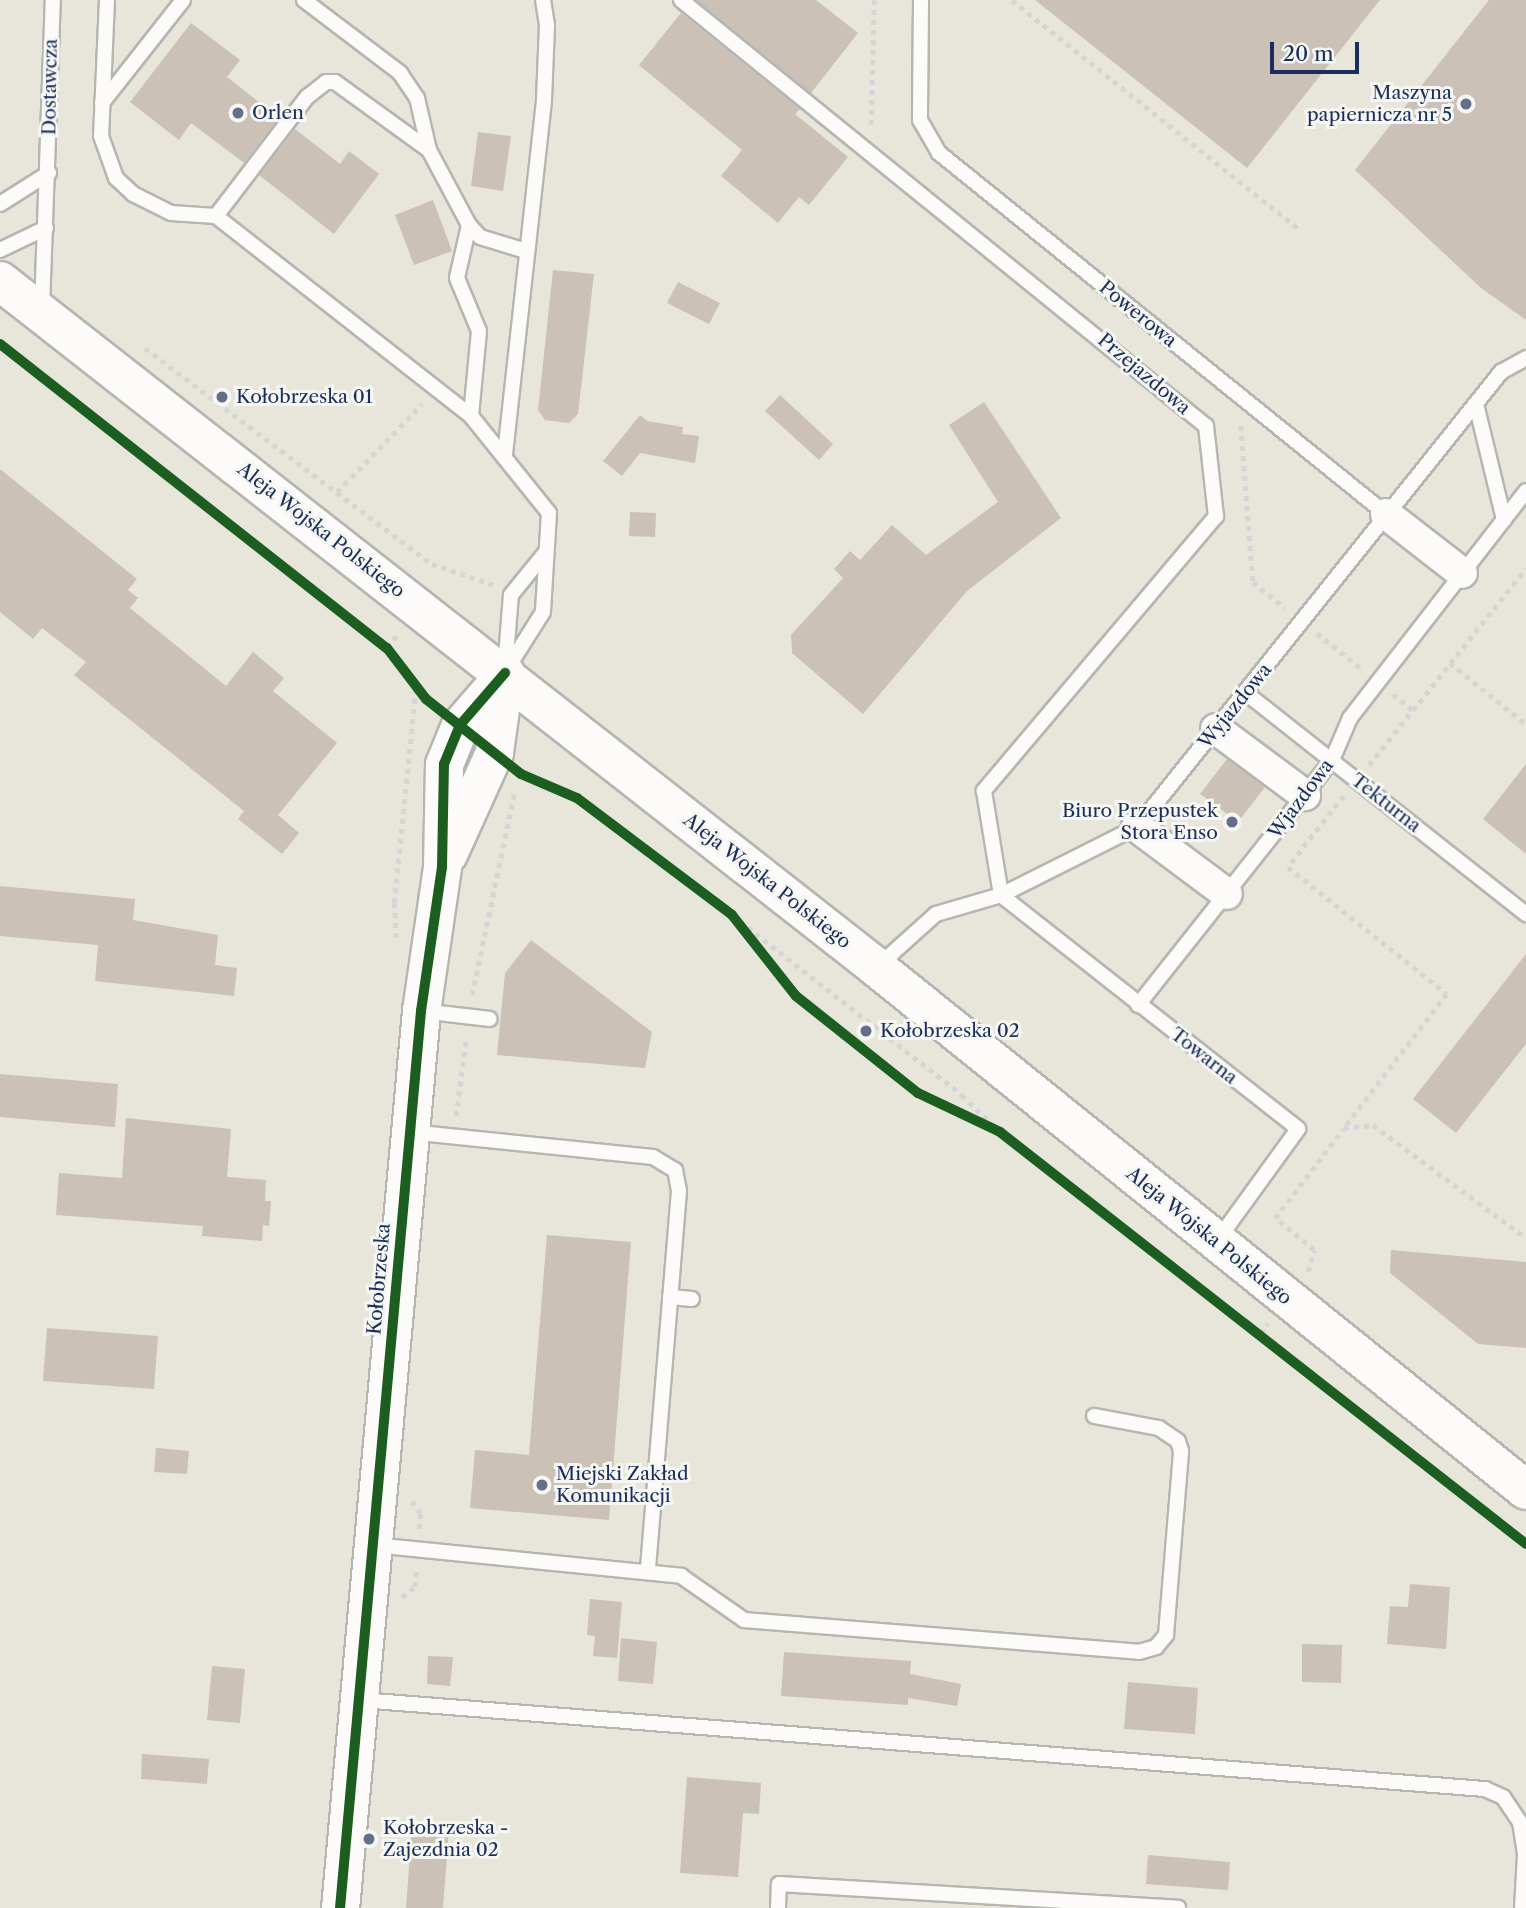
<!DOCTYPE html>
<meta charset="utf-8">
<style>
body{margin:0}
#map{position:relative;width:1526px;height:1908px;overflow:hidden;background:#e8e6da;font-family:"Libre Caslon Text",serif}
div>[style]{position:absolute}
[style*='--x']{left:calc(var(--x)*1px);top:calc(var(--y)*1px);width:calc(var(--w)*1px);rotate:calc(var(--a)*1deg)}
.building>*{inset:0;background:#cbc1b6}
.path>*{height:4.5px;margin-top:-2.25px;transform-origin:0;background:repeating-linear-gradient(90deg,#d4d5d4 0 5px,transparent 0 10px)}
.roads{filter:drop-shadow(2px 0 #b5b6b2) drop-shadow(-2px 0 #b5b6b2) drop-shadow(0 2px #b5b6b2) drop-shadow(0 -2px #b5b6b2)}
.service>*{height:14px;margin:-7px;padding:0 7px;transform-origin:7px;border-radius:7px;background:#fcfbf9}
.minor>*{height:30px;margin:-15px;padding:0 15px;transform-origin:15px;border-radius:15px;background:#fcfbf9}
.tertiary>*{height:37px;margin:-18.5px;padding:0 18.5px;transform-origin:18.5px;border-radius:18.5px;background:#fcfbf9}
.primary>*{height:38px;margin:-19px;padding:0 19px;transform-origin:19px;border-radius:19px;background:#fcfbf9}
.cycleway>*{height:10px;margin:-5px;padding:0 5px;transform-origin:5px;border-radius:5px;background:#1b5e20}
.dots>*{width:19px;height:19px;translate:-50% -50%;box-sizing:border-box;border:4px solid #f6f6f2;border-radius:50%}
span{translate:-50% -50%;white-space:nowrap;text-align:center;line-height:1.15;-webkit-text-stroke:6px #f6f6f2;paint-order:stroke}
.street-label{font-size:19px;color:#1b2f5e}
.poi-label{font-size:19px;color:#1b2f5e}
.right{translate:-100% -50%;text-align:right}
.left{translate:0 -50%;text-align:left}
.scale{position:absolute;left:1270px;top:42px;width:89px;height:32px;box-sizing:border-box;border:4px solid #1b2f5e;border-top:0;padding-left:9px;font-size:21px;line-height:24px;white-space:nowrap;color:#1b2f5e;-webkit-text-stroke:5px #f6f6f2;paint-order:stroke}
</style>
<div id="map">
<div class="building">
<i style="clip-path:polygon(696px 0,816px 0,858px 33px,811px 93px)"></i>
<i style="clip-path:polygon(1035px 0,1380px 0,1247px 168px)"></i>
<i style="clip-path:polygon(1489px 0,1526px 0,1526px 320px,1481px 288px,1355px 170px)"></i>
<i style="clip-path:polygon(681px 13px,800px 109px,795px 114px,848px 157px,809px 205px,799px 197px,778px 223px,721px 176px,742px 150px,639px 65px)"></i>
<i style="clip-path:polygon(191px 23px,240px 60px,227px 77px,279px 118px,244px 163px,191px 123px,179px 140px,130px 102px)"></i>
<i style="clip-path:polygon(295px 129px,340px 164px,349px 151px,379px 174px,334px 234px,259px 175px)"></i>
<i style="clip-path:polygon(478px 132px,511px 136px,503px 191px,471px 186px)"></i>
<i style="clip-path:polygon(433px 200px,452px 251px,414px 265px,395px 215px)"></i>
<i style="clip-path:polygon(553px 270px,594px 274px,578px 414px,569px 423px,545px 420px,538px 410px)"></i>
<i style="clip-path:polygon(678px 282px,720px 303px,709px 324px,667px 303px)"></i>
<i style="clip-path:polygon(780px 395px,833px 444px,819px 460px,765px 411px)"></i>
<i style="clip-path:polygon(984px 402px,1061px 518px,967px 591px,863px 714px,792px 653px,791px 635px,843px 578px,834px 569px,850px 551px,860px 560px,892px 525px,926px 555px,998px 502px,949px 425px)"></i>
<i style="clip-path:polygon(640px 415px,647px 421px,683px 427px,682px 434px,699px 436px,695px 463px,640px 453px,622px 476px,603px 461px)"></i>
<i style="clip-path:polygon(0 469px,137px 579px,128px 590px,138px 598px,130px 608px,226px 686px,253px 652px,284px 678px,273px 691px,337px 743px,278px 815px,299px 833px,282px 854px,238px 819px,244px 811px,74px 675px,86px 662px,42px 628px,33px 639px,0 612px)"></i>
<i style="clip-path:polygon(630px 512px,656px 513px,655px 537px,629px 536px)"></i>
<i style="clip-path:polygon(1227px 759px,1265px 787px,1238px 822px,1200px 794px)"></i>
<i style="clip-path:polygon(1526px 764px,1526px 854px,1483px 819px)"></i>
<i style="clip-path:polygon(0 886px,135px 899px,133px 920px,218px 935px,215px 965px,237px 968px,234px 996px,95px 981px,98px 945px,0 936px)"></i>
<i style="clip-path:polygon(531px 940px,652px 1032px,645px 1068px,497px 1055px,505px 973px)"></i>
<i style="clip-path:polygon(1526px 954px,1526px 1044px,1456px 1133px,1413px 1099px)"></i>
<i style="clip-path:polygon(0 1074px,118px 1084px,115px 1127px,0 1117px)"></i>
<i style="clip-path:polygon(126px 1118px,231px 1129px,227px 1177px,266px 1180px,265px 1201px,271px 1201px,269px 1226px,263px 1225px,262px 1241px,202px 1236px,203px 1226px,56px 1215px,59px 1173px,122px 1178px)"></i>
<i style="clip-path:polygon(547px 1235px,631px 1242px,609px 1520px,470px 1508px,475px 1450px,529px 1455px)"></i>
<i style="clip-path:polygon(1391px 1250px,1526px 1262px,1526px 1348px,1478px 1344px,1390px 1273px)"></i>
<i style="clip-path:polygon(47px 1328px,158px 1336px,154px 1389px,43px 1381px)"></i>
<i style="clip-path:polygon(156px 1448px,189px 1451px,187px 1474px,154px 1472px)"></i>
<i style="clip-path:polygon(1410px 1584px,1450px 1587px,1446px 1649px,1387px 1644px,1390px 1606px,1408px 1607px)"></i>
<i style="clip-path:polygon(590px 1599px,622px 1602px,617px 1658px,593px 1656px,595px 1636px,587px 1635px)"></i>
<i style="clip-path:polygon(621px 1638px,657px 1642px,653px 1684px,618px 1681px)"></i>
<i style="clip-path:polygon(1302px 1644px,1342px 1645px,1341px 1683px,1302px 1682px)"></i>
<i style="clip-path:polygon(784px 1652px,911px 1661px,910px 1674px,961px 1684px,957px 1706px,908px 1698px,908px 1705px,781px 1696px)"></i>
<i style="clip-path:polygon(428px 1656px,453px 1657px,450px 1686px,427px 1684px)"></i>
<i style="clip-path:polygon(212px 1666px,245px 1669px,240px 1723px,207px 1720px)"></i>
<i style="clip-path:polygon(1128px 1682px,1198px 1688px,1195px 1734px,1124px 1729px)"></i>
<i style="clip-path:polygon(142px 1754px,209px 1759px,207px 1784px,141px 1779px)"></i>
<i style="clip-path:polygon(687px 1777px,761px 1783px,759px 1814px,743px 1813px,738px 1877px,680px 1873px)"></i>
<i style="clip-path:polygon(412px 1826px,449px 1829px,443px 1908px,406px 1908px)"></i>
<i style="clip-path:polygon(1148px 1855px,1230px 1862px,1228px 1890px,1146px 1884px)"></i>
</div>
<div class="path">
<i style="--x:1012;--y:0;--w:367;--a:38.6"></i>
<i style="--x:871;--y:125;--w:125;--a:-88.6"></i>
<i style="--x:145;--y:348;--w:359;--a:37"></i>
<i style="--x:432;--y:564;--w:65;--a:18.7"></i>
<i style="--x:1241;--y:426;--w:156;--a:85.6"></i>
<i style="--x:1253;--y:582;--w:41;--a:39.1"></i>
<i style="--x:337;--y:492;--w:122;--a:-46"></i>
<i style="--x:1317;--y:633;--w:58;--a:38.7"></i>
<i style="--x:387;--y:648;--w:18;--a:-52"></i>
<i style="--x:1450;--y:663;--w:97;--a:38.8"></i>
<i style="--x:1393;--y:694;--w:26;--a:39"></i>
<i style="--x:1369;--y:765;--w:252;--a:-51.4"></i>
<i style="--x:1344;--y:796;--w:90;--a:128.3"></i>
<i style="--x:1288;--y:867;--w:203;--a:38.6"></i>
<i style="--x:1447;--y:994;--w:169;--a:127.5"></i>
<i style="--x:1344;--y:1128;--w:29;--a:-6"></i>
<i style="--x:1373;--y:1125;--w:190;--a:36.4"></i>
<i style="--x:732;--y:915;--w:292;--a:38"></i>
<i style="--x:962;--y:1095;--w:53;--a:44.2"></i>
<i style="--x:396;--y:938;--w:35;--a:-93"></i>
<i style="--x:394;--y:903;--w:217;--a:-84.2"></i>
<i style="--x:472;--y:995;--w:205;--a:-78.2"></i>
<i style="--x:456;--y:1116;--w:79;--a:-82.7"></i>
<i style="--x:1308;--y:1272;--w:23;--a:-75"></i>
<i style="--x:1314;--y:1250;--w:50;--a:-140.6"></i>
<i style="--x:1275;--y:1218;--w:113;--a:-52.5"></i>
<i style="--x:1260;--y:1333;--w:13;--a:-51"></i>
<i style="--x:412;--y:1501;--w:16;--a:55"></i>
<i style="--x:421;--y:1514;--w:17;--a:97"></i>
<i style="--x:402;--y:1597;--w:16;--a:-38"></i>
<i style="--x:415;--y:1587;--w:16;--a:-86"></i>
</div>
<div class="roads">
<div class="service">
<i style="--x:107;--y:0;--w:136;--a:92.5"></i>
<i style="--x:101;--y:136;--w:45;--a:70.3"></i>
<i style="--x:116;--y:178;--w:23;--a:43"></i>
<i style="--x:133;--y:194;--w:42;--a:26.6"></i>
<i style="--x:171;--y:213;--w:45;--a:3.8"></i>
<i style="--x:216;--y:216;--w:324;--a:38.1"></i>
<i style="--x:471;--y:416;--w:124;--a:51.2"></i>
<i style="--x:549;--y:513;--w:99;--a:93.5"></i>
<i style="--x:543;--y:612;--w:71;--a:122.3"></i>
<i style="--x:304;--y:0;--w:121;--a:37.2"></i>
<i style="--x:400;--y:73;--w:30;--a:56"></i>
<i style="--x:417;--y:98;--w:53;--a:77"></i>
<i style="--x:681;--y:0;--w:676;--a:39.06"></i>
<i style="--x:1206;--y:426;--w:91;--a:83.7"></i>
<i style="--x:1216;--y:516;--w:360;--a:130.2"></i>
<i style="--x:984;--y:791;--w:105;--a:80.7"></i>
<i style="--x:921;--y:0;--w:120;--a:90.5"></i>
<i style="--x:920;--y:120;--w:38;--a:60"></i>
<i style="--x:939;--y:153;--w:575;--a:38.92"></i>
<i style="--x:102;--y:103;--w:131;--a:-51.8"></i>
<i style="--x:0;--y:204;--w:58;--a:-32.3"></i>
<i style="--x:216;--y:216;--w:150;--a:-52.6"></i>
<i style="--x:307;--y:97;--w:24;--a:-38"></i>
<i style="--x:326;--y:82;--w:9;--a:0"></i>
<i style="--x:335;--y:82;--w:116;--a:35.9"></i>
<i style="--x:429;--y:150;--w:85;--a:61.9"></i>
<i style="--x:469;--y:225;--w:16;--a:47"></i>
<i style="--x:480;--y:237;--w:48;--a:16.9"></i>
<i style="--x:469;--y:225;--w:54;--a:102.8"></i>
<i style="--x:457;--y:278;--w:57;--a:67.5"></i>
<i style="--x:479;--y:331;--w:85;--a:95.4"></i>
<i style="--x:0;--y:250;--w:51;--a:-25.6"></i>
<i style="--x:42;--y:309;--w:309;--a:-88"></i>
<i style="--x:1476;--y:404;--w:119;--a:76.4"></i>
<i style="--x:505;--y:454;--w:356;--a:-83.7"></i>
<i style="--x:544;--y:100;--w:75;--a:-87.7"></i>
<i style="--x:547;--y:25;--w:25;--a:-99"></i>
<i style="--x:505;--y:669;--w:74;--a:-85.4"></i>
<i style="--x:511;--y:595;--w:54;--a:-51"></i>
<i style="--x:1246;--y:693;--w:357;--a:38.3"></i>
<i style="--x:1001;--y:895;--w:378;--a:38.2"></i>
<i style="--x:1298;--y:1129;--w:138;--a:125.9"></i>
<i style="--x:878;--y:966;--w:78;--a:-41.9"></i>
<i style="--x:936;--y:914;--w:68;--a:-16.3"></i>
<i style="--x:1001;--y:895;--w:152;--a:-26.6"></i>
<i style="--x:1137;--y:827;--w:583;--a:-51.34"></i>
<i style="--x:1501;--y:372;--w:29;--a:-29"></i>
<i style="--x:1138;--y:1005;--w:313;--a:-51.6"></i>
<i style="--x:1332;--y:760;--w:46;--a:-66.8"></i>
<i style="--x:1350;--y:718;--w:287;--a:-52.2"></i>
<i style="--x:422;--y:1011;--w:68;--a:6.7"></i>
<i style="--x:410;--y:1132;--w:244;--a:5.9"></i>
<i style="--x:653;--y:1157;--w:26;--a:31"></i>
<i style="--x:675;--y:1170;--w:21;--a:79"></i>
<i style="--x:679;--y:1191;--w:382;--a:94.7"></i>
<i style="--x:670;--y:1297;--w:22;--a:5"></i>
<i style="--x:373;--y:1545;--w:310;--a:5.7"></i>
<i style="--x:681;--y:1576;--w:77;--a:34.9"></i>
<i style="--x:744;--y:1620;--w:396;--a:4.6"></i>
<i style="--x:1139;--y:1652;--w:18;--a:-16"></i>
<i style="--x:1156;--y:1647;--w:16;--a:-50"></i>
<i style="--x:1166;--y:1635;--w:185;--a:-85.3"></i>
<i style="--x:1181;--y:1451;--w:10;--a:-107"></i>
<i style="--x:1178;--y:1441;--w:23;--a:-146"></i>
<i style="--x:1159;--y:1428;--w:66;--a:-169.5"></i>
<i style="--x:361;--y:1700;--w:1128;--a:4.53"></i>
<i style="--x:1485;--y:1789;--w:20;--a:24"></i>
<i style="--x:1503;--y:1797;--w:30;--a:56"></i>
<i style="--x:1520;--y:1822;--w:33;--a:81"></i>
<i style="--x:1525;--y:1855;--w:53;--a:93.2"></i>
<i style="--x:778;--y:1908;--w:24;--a:-88"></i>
<i style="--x:779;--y:1884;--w:400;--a:3.4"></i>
</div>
<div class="minor">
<i style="--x:1386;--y:514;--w:96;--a:37.8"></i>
<i style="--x:1216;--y:729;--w:111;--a:36.6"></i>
<i style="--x:1137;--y:827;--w:112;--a:36.7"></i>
</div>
<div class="tertiary">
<i style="--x:448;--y:854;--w:112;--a:-65.7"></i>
<i style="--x:494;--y:752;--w:80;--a:-82.1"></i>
<i style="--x:340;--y:1908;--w:901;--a:-84.84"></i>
<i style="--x:421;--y:1011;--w:146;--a:-81.7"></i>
<i style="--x:442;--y:867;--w:103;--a:-88.9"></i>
<i style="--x:444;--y:764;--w:42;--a:-67.7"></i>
<i style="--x:460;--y:725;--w:69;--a:-49.1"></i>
</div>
<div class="primary">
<i style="--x:0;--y:281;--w:1113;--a:38.06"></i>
<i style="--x:876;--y:967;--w:834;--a:38.82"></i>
</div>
</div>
<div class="cycleway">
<i style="--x:0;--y:344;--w:492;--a:38.2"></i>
<i style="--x:387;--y:648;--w:64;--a:52.6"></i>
<i style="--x:426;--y:699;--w:121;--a:38.3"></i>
<i style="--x:521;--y:774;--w:61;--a:23.2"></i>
<i style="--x:577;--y:798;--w:194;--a:37"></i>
<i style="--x:732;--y:915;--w:103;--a:51.7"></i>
<i style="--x:796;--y:996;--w:156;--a:38.5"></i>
<i style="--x:918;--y:1093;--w:91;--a:25.4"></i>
<i style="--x:1000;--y:1132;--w:668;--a:38.07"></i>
<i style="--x:340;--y:1908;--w:901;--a:-84.84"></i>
<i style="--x:421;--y:1011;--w:146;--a:-81.7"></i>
<i style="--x:442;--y:867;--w:103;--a:-88.9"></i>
<i style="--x:444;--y:764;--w:42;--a:-67.7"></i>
<i style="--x:460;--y:725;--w:69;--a:-49.1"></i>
</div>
<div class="dots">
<i style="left:1466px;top:104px;background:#636f89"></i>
<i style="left:238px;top:113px;background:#636f89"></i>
<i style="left:222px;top:397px;background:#636f89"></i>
<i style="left:1232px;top:822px;background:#636f89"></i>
<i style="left:866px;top:1031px;background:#636f89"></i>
<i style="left:542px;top:1485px;background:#636f89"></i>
<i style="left:369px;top:1839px;background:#636f89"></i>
</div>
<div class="street-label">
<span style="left:50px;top:87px;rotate:-89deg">Dostawcza</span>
<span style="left:1138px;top:314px;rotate:39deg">Powerowa</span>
<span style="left:1144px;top:374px;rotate:40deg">Przejazdowa</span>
<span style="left:321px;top:530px;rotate:38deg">Aleja Wojska Polskiego</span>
<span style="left:1235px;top:706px;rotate:-51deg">Wyjazdowa</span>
<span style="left:1301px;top:799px;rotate:-53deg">Wjazdowa</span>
<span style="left:1386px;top:803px;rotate:38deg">Tekturna</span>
<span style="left:767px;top:881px;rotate:38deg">Aleja Wojska Polskiego</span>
<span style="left:1204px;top:1056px;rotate:38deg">Towarna</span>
<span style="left:1209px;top:1236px;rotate:39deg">Aleja Wojska Polskiego</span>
<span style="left:379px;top:1279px;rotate:-85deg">Kołobrzeska</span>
</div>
<div class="poi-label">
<span class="right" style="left:1452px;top:104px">Maszyna<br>papiernicza nr 5</span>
<span class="left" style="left:252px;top:113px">Orlen</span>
<span class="left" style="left:236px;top:397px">Kołobrzeska 01</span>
<span class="right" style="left:1218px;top:822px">Biuro Przepustek<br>Stora Enso</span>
<span class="left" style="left:880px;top:1031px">Kołobrzeska 02</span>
<span class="left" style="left:556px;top:1485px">Miejski Zakład<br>Komunikacji</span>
<span class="left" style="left:383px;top:1839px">Kołobrzeska -<br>Zajezdnia 02</span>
</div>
<div class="scale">20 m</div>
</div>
